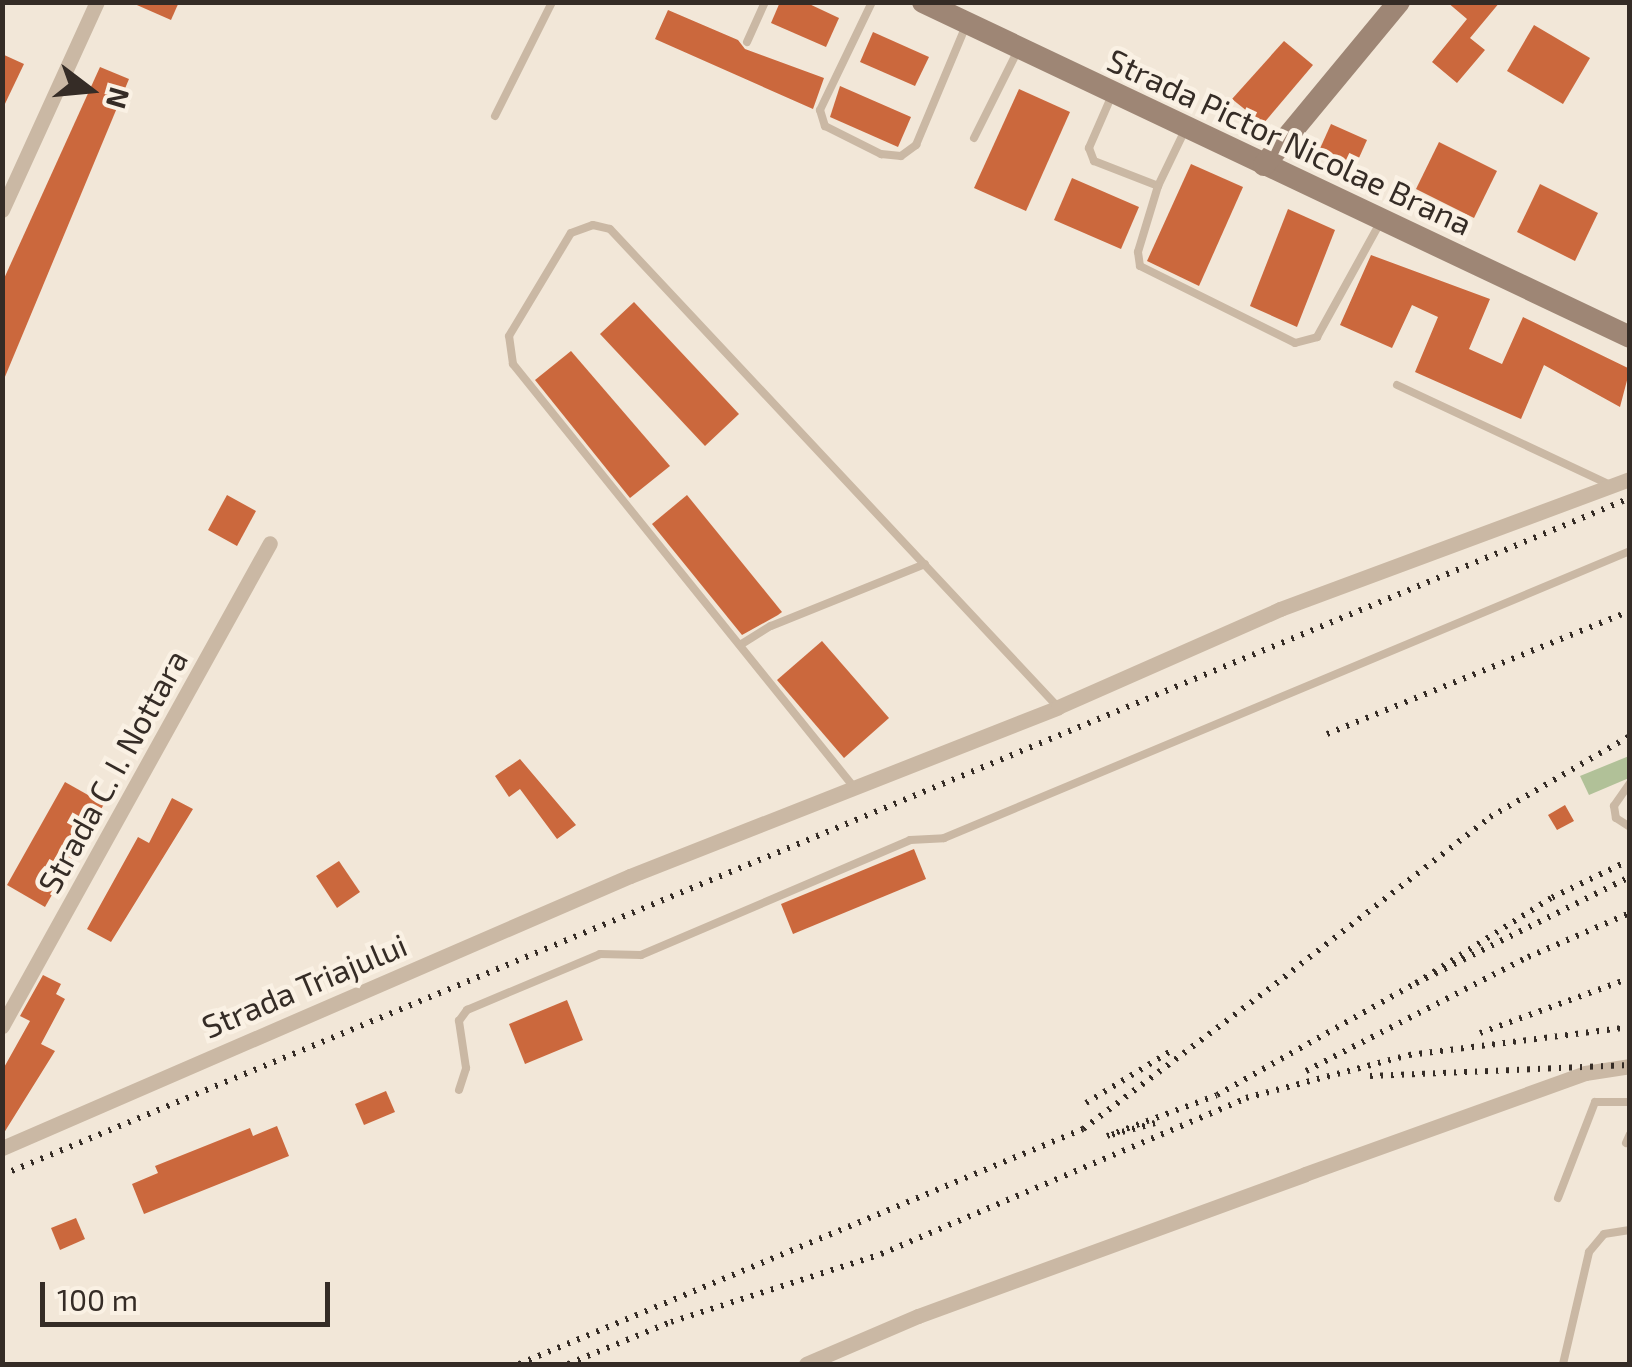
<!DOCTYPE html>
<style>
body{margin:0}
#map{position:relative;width:1632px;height:1367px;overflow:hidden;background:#f2e7d8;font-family:"Exo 2",sans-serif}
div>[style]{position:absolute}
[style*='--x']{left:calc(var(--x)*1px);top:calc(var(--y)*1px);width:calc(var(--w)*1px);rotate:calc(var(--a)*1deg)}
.green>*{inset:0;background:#b1c198}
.building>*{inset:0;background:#cb683d}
.lane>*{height:8px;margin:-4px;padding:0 4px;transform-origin:4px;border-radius:4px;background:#cab8a4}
.street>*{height:15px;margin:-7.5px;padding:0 7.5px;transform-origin:7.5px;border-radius:7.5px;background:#cab8a4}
.secondary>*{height:22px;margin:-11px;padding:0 11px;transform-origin:11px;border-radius:11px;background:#9e8675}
.rail>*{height:6px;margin-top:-3px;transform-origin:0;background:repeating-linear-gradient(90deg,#352c26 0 2.5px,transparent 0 10.5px)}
span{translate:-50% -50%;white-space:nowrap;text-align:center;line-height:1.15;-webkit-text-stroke:9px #faf1e4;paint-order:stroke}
.street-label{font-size:32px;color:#352c26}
.frame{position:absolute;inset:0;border:5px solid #352c26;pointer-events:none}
.north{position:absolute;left:40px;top:40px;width:100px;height:100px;-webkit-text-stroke:8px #faf1e4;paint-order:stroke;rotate:106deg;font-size:28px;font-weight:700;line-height:40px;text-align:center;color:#352c26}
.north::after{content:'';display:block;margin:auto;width:35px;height:45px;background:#352c26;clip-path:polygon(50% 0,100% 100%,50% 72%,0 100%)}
.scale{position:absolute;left:40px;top:1282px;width:290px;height:45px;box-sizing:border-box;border:5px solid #352c26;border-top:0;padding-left:12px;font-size:30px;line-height:35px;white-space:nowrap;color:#352c26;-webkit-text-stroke:8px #faf1e4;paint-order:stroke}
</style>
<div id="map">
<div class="green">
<i style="clip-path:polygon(1629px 756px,1629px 778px,1589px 795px,1580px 776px)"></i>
</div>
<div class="building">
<i style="clip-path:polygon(130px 2px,179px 2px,171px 20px)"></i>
<i style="clip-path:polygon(780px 2px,805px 2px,839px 18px,826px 47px,771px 23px)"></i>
<i style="clip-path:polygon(1447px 2px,1500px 2px,1470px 38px,1485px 50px,1457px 83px,1432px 62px,1467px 19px)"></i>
<i style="clip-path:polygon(668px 10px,738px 40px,745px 49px,824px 78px,813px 109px,655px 39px)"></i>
<i style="clip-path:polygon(1534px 25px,1590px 58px,1563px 104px,1507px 71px)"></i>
<i style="clip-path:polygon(873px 32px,929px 57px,915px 86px,860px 62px)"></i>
<i style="clip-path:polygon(1284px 41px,1313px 65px,1263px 124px,1232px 99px)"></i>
<i style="clip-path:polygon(2px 54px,24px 64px,2px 110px)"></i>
<i style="clip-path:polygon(100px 67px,129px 79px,2px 384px,2px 283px)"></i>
<i style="clip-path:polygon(840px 86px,911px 117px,898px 147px,830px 117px)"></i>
<i style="clip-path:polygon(1019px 89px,1070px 112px,1026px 211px,974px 188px)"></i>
<i style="clip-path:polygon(1331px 124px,1367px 140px,1354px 169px,1318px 153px)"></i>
<i style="clip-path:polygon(1439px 142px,1497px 171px,1474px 218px,1416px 189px)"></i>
<i style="clip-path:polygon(1191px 164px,1243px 187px,1199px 286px,1147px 261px)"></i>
<i style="clip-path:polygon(1072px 178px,1139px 207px,1121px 249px,1054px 220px)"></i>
<i style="clip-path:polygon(1540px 184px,1598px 213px,1575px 261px,1517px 232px)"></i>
<i style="clip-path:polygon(1288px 209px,1335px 230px,1297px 327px,1250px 306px)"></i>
<i style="clip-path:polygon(1371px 255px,1490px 299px,1469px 349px,1502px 364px,1523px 317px,1630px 369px,1620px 407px,1544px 365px,1521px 419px,1415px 372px,1438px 317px,1412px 305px,1392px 348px,1340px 325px)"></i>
<i style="clip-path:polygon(634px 302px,739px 414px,705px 446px,600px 334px)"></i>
<i style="clip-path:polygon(571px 351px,670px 466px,630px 498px,535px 380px)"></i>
<i style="clip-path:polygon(227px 495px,256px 511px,237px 546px,208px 530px)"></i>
<i style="clip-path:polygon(687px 495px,782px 612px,778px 615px,742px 635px,652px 524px)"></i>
<i style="clip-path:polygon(822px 641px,889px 718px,844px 758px,777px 680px)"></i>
<i style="clip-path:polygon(520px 759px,576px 825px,557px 839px,520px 789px,509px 797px,495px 776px)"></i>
<i style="clip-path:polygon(65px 782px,104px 804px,45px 907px,7px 885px)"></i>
<i style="clip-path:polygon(172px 798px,193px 809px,111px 942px,87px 929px,138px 837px,149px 843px)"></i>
<i style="clip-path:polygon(1565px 805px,1574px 821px,1557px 830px,1548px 815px)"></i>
<i style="clip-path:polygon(914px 849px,926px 879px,793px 934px,781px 904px)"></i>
<i style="clip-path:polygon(339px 861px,360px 892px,337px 908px,316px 876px)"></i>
<i style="clip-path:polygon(43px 975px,61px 984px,56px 994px,65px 999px,41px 1044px,55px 1051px,2px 1136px,2px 1071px,30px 1021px,20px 1016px)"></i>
<i style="clip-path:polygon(567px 1000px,583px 1040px,525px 1064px,509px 1024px)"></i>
<i style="clip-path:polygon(386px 1091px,395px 1112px,364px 1125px,355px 1104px)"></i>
<i style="clip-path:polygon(277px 1126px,289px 1156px,144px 1214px,132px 1184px,158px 1173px,155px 1166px,250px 1128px,253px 1136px)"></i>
<i style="clip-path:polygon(76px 1218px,85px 1239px,60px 1250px,51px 1228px)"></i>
</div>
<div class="lane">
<i style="--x:872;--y:2;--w:120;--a:115.7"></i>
<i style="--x:820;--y:110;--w:17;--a:73"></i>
<i style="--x:825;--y:126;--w:63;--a:26.6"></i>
<i style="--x:881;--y:154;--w:20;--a:6"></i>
<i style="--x:901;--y:156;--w:19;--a:-36"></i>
<i style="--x:916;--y:145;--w:127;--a:-67.3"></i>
<i style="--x:747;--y:42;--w:44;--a:-65.8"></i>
<i style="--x:1112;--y:95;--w:58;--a:113.5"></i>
<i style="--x:1089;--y:148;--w:14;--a:69"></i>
<i style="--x:1094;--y:161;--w:69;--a:21.3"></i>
<i style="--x:1158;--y:186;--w:60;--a:-64.3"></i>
<i style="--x:495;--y:116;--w:127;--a:-63.4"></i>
<i style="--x:974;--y:138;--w:96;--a:-63.4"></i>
<i style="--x:1158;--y:186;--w:69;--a:106.9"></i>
<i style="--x:1138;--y:252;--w:14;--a:82"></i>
<i style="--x:1140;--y:266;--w:173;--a:26.4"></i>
<i style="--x:1295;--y:343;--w:23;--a:-15"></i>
<i style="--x:1317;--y:337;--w:132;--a:-61.1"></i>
<i style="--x:1397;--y:385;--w:233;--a:25.1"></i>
<i style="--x:740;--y:645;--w:36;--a:-32"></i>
<i style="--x:771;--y:626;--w:166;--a:-21.9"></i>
<i style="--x:1630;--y:783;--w:28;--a:125"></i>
<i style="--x:1614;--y:806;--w:12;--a:81"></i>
<i style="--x:1616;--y:818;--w:17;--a:33"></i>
<i style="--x:853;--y:786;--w:542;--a:-128.86"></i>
<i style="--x:513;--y:364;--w:28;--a:-98"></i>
<i style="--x:509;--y:336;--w:120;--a:-59"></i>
<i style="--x:571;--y:233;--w:23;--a:-20"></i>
<i style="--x:593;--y:225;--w:17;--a:13"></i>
<i style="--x:610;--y:229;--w:655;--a:46.86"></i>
<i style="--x:459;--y:1090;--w:23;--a:-72"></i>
<i style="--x:466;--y:1068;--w:48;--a:-98.5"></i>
<i style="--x:459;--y:1021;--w:14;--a:-54"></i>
<i style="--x:467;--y:1010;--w:144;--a:-22.8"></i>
<i style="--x:600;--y:954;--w:41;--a:1.4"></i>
<i style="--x:641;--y:955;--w:293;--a:-23.1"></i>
<i style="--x:910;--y:840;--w:34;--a:-3"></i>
<i style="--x:944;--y:838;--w:744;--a:-22.7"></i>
<i style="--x:1626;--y:1143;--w:10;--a:-66"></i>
<i style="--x:1558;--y:1198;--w:103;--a:-68.9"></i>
<i style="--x:1595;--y:1102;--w:35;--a:0"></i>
<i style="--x:1563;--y:1364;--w:115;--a:-76.9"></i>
<i style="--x:1589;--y:1252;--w:23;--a:-50"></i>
<i style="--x:1604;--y:1234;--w:26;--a:-9"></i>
</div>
<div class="street">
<i style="--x:2;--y:210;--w:229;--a:-65.5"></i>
<i style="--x:2;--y:1026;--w:552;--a:-60.98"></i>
<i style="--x:2;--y:1148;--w:684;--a:-23.42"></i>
<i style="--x:630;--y:876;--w:460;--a:-21.5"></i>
<i style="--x:1058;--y:707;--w:243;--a:-23.8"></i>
<i style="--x:1280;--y:609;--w:373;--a:-20.4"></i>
<i style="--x:806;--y:1364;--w:122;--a:-23.2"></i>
<i style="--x:918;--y:1316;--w:412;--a:-20.1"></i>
<i style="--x:1305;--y:1174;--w:298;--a:-19.8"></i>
<i style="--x:1585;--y:1073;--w:46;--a:-8.8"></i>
</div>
<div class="secondary">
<i style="--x:923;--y:2;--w:782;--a:25.35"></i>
<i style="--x:1264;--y:165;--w:212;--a:-50.4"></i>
</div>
<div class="rail">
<i style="--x:1327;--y:734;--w:327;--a:-22.1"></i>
<i style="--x:1630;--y:860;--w:88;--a:154.3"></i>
<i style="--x:1551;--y:898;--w:160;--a:147.8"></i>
<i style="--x:1416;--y:983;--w:239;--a:-26.4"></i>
<i style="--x:1284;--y:977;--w:261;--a:-37.8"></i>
<i style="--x:1490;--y:817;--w:162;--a:-30.1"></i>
<i style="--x:1480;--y:1033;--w:160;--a:-20.1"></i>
<i style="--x:1306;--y:1071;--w:250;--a:-27.2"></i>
<i style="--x:1528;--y:957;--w:111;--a:-23.3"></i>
<i style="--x:1370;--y:1076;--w:260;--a:-2.4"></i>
<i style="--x:1086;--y:1103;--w:100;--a:-31.5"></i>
<i style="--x:1155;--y:1123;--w:50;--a:164.8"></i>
<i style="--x:1107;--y:1136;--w:117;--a:-20.4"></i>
<i style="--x:1217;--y:1095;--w:228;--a:-29.4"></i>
<i style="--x:2;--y:1175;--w:1763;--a:-22.58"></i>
<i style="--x:519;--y:1364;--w:611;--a:-22.62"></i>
<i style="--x:1083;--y:1129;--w:264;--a:-37"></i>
<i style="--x:568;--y:1364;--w:111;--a:-22.2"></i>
<i style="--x:671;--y:1322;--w:221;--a:-17.9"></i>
<i style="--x:881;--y:1254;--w:397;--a:-23.1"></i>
<i style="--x:1246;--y:1098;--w:169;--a:-14.8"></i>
<i style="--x:1409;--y:1055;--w:223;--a:-7.2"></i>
</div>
<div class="street-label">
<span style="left:1290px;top:141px;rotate:25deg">Strada Pictor Nicolae Brana</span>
<span style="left:112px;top:771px;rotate:-61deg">Strada C. I. Nottara</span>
<span style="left:304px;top:985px;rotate:-23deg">Strada Triajului</span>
</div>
<div class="frame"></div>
<div class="north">N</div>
<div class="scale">100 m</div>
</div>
